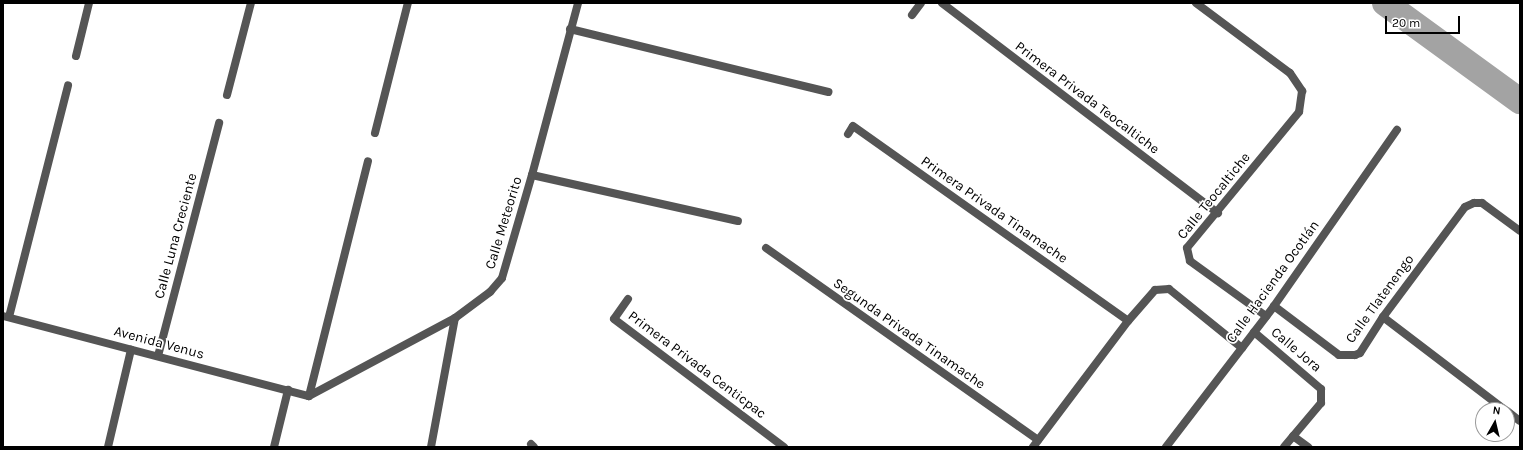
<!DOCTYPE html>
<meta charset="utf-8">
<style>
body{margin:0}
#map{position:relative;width:1523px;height:450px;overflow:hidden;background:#fff;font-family:Karla,sans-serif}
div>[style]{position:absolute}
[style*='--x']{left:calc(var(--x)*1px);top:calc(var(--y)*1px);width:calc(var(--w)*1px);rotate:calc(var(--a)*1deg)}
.canal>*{height:26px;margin:-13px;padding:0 13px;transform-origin:13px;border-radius:13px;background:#a3a3a3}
.street>*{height:8px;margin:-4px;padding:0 4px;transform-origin:4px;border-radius:4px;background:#555}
span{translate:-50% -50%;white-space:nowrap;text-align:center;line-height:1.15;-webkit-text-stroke:3.5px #fff;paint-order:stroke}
.street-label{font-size:14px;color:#000}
.frame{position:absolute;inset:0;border:4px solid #000;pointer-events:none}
.north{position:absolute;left:1475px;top:402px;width:40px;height:40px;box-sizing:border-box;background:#fff;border:1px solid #999;border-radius:50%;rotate:8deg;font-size:11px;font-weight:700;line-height:16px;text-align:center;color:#000}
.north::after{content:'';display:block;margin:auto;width:14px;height:18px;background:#000;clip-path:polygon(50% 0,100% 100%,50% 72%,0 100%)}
.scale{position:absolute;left:1385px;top:16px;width:75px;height:18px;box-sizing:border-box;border:2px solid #000;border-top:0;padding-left:5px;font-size:12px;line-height:14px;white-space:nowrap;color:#000;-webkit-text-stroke:3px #fff;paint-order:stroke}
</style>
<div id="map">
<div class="canal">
<i style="--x:1385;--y:3;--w:167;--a:36"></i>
</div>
<div class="street">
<i style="--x:942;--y:3;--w:347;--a:37.3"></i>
<i style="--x:1196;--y:3;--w:117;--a:36.7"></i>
<i style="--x:1290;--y:73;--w:22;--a:56"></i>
<i style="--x:1302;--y:91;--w:21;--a:98"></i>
<i style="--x:1299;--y:112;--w:176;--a:129.5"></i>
<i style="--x:1187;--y:248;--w:13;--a:77"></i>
<i style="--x:1190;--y:261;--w:94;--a:35.9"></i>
<i style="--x:912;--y:15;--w:15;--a:-53"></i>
<i style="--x:570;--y:29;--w:266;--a:13.7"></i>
<i style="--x:76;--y:56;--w:55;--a:-76.2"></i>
<i style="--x:227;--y:95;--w:95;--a:-75.4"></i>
<i style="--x:375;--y:133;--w:134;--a:-75.8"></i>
<i style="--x:848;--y:134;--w:9;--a:-58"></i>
<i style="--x:853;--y:126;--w:337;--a:35.3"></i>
<i style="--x:532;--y:175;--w:211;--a:12.6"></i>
<i style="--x:766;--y:248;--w:333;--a:35.2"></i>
<i style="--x:628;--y:299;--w:24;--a:125"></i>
<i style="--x:614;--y:319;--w:213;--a:37"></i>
<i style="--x:1274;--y:306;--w:81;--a:37"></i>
<i style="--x:1339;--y:355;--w:16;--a:0"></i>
<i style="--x:1355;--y:355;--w:5;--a:-22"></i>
<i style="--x:1360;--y:353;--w:43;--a:-57.4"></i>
<i style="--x:1383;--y:317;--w:137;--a:-53.3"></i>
<i style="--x:1465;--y:207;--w:10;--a:-24"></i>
<i style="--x:1474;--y:203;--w:8;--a:0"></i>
<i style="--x:1482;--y:203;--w:47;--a:36.4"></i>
<i style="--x:3;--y:316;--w:316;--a:14.7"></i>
<i style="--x:9;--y:317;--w:239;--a:-75.7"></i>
<i style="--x:1383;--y:317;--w:153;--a:37.3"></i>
<i style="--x:1254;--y:332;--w:88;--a:40.4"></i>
<i style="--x:1321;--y:389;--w:14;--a:90"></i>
<i style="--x:1321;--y:403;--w:57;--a:130.1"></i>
<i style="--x:158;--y:356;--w:241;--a:-75.3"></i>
<i style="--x:309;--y:396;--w:166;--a:-28.1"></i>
<i style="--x:455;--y:318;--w:44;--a:-36.6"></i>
<i style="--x:490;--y:292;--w:18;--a:-49"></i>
<i style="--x:502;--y:278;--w:107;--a:-73.8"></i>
<i style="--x:532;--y:175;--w:178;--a:-75"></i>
<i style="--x:309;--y:396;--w:242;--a:-75.9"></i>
<i style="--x:1507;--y:411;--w:16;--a:38"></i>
<i style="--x:1293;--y:436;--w:19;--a:36"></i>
<i style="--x:531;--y:444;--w:4;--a:45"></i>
<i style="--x:108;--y:447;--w:100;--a:-76.7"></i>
<i style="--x:274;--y:447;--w:59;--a:-76.2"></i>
<i style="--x:431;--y:447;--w:131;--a:-79.5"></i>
<i style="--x:1033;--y:447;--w:158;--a:-53"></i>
<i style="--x:1128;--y:321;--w:41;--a:-48.9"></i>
<i style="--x:1155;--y:290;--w:14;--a:-4"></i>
<i style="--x:1169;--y:289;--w:94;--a:38.9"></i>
<i style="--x:1166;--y:447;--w:178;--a:-52.5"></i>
<i style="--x:1274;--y:306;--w:215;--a:-55.1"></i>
</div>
<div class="street-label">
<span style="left:1087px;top:98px;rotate:37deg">Primera Privada Teocaltiche</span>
<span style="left:1214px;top:196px;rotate:-51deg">Calle Teocaltiche</span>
<span style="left:994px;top:210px;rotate:35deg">Primera Privada Tinamache</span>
<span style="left:504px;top:223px;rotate:-73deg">Calle Meteorito</span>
<span style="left:176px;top:236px;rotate:-75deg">Calle Luna Creciente</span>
<span style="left:1273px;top:282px;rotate:-54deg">Calle Hacienda Ocotlán</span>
<span style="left:1380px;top:299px;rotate:-54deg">Calle Tlatenengo</span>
<span style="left:909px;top:334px;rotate:35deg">Segunda Privada Tinamache</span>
<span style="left:159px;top:343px;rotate:15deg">Avenida Venus</span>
<span style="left:1296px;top:350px;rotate:40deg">Calle Jora</span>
<span style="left:697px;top:365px;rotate:37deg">Primera Privada Centicpac</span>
</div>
<div class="frame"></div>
<div class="north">N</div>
<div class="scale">20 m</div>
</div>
